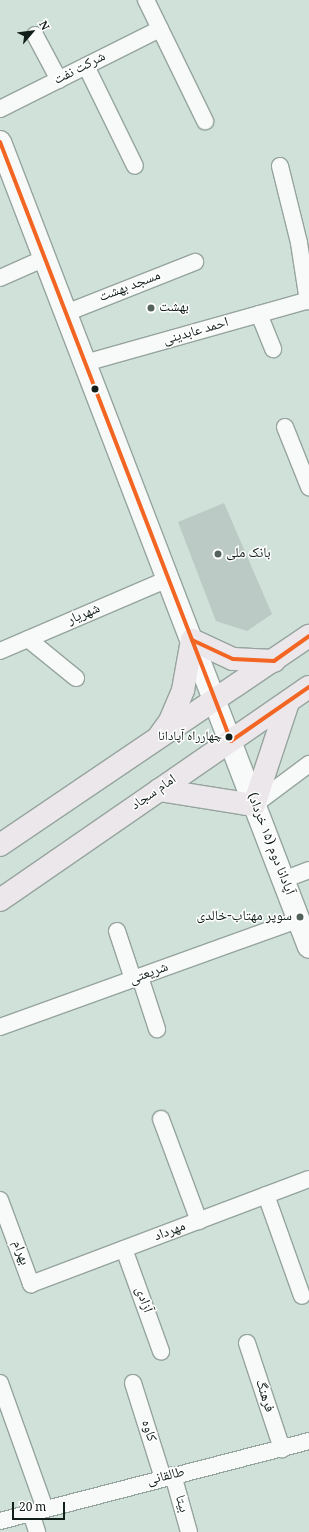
<!DOCTYPE html>
<meta charset="utf-8">
<style>
body{margin:0}
#map{position:relative;width:309px;height:1532px;overflow:hidden;background:#cfe1d9;font-family:Georgia,"Noto Naskh Arabic",serif}
div>[style]{position:absolute}
[style*='--x']{left:calc(var(--x)*1px);top:calc(var(--y)*1px);width:calc(var(--w)*1px);rotate:calc(var(--a)*1deg)}
.building>*{inset:0;background:#bbcac4}
.roads{filter:drop-shadow(1px 0 #96a49e) drop-shadow(-1px 0 #96a49e) drop-shadow(0 1px #96a49e) drop-shadow(0 -1px #96a49e)}
.minor>*{height:16px;margin:-8px;padding:0 8px;transform-origin:8px;border-radius:8px;background:#f8faf9}
.secondary>*{height:22px;margin:-11px;padding:0 11px;transform-origin:11px;border-radius:11px;background:#f8faf9}
.primary>*{height:22px;margin:-11px;padding:0 11px;transform-origin:11px;border-radius:11px;background:#ece7ea}
.bus-1>*{height:4px;margin:-2px;padding:0 2px;transform-origin:2px;border-radius:2px;background:#f26522}
.dots>*{width:11px;height:11px;translate:-50% -50%;box-sizing:border-box;border:2px solid #fff;border-radius:50%}
span{translate:-50% -50%;white-space:nowrap;text-align:center;line-height:1.15;-webkit-text-stroke:3px #fff;paint-order:stroke}
.bus-label{font-size:13px;color:#111e19}
.right{translate:-100% -50%;text-align:right}
.street-label{font-size:14px;color:#111e19}
.poi-label{font-size:14px;color:#111e19}
.left{translate:0 -50%;text-align:left}
.north{position:absolute;left:12px;top:12px;width:40px;height:40px;-webkit-text-stroke:3px #fff;paint-order:stroke;rotate:62deg;font-size:11px;font-weight:700;line-height:16px;text-align:center;color:#111e19}
.north::after{content:'';display:block;margin:auto;width:14px;height:18px;background:#111e19;clip-path:polygon(50% 0,100% 100%,50% 72%,0 100%)}
.scale{position:absolute;left:12px;top:1502px;width:53px;height:18px;box-sizing:border-box;border:2px solid #111e19;border-top:0;padding-left:5px;font-size:12px;line-height:14px;white-space:nowrap;color:#111e19;-webkit-text-stroke:3px #fff;paint-order:stroke}
</style>
<div id="map">
<div class="building">
<i style="clip-path:polygon(224px 503px,272px 614px,247px 631px,216px 621px,178px 522px)"></i>
</div>
<div class="roads">
<div class="minor">
<i style="--x:146;--y:0;--w:135;--a:64"></i>
<i style="--x:35;--y:35;--w:51;--a:61.9"></i>
<i style="--x:86;--y:66;--w:111;--a:63.9"></i>
<i style="--x:0;--y:109;--w:179;--a:-26.6"></i>
<i style="--x:280;--y:166;--w:79;--a:76.1"></i>
<i style="--x:299;--y:243;--w:59;--a:81.2"></i>
<i style="--x:0;--y:278;--w:49;--a:-24"></i>
<i style="--x:66;--y:313;--w:139;--a:-21.6"></i>
<i style="--x:259;--y:314;--w:38;--a:68"></i>
<i style="--x:85;--y:363;--w:233;--a:-15.7"></i>
<i style="--x:285;--y:427;--w:65;--a:68.2"></i>
<i style="--x:28;--y:639;--w:62;--a:39.1"></i>
<i style="--x:0;--y:651;--w:183;--a:-23.2"></i>
<i style="--x:254;--y:805;--w:69;--a:-36.7"></i>
<i style="--x:283;--y:880;--w:28;--a:-21"></i>
<i style="--x:117;--y:931;--w:51;--a:71.6"></i>
<i style="--x:140;--y:977;--w:55;--a:71.9"></i>
<i style="--x:0;--y:1027;--w:317;--a:-19.8"></i>
<i style="--x:161;--y:1119;--w:109;--a:69.6"></i>
<i style="--x:266;--y:1195;--w:107;--a:70.4"></i>
<i style="--x:0;--y:1200;--w:90;--a:69.7"></i>
<i style="--x:31;--y:1284;--w:297;--a:-20.7"></i>
<i style="--x:124;--y:1249;--w:109;--a:70.1"></i>
<i style="--x:247;--y:1343;--w:112;--a:71.7"></i>
<i style="--x:0;--y:1383;--w:134;--a:70.3"></i>
<i style="--x:133;--y:1383;--w:100;--a:72.5"></i>
<i style="--x:173;--y:1475;--w:59;--a:74.3"></i>
<i style="--x:31;--y:1513;--w:20;--a:72"></i>
<i style="--x:0;--y:1521;--w:319;--a:-14.5"></i>
</div>
<div class="secondary">
<i style="--x:0;--y:142;--w:862;--a:69"></i>
</div>
<div class="primary">
<i style="--x:160;--y:735;--w:17;--a:-54"></i>
<i style="--x:170;--y:721;--w:34;--a:-67"></i>
<i style="--x:183;--y:690;--w:51;--a:-79.8"></i>
<i style="--x:192;--y:640;--w:45;--a:24.9"></i>
<i style="--x:233;--y:659;--w:41;--a:2.8"></i>
<i style="--x:159;--y:790;--w:96;--a:9"></i>
<i style="--x:254;--y:805;--w:108;--a:-71.7"></i>
<i style="--x:0;--y:845;--w:373;--a:-34.1"></i>
<i style="--x:0;--y:900;--w:375;--a:-34.6"></i>
</div>
</div>
<div class="bus-1">
<i style="--x:0;--y:142;--w:642;--a:68.91"></i>
<i style="--x:231;--y:741;--w:95;--a:-34.7"></i>
<i style="--x:192;--y:640;--w:45;--a:24.9"></i>
<i style="--x:233;--y:659;--w:41;--a:2.8"></i>
<i style="--x:274;--y:661;--w:43;--a:-35.5"></i>
</div>
<div class="dots">
<i style="left:151px;top:308px;background:#54625c"></i>
<i style="left:95px;top:389px;background:#111e19"></i>
<i style="left:218px;top:554px;background:#54625c"></i>
<i style="left:229px;top:737px;background:#111e19"></i>
<i style="left:300px;top:917px;background:#54625c"></i>
</div>
<div class="bus-label">
<span class="right" style="left:222px;top:737px">چهارراه آپادانا</span>
</div>
<div class="street-label">
<span style="left:80px;top:69px;rotate:-27deg">شرکت نفت</span>
<span style="left:130px;top:287px;rotate:-21deg">مسجد بهشت</span>
<span style="left:196px;top:332px;rotate:-16deg">احمد عابدینی</span>
<span style="left:84px;top:615px;rotate:-23deg">شهریار</span>
<span style="left:154px;top:793px;rotate:-35deg">امام سجاد</span>
<span style="left:270px;top:844px;rotate:69deg">آپادانا دوم (۱۵ خرداد)</span>
<span style="left:149px;top:974px;rotate:-20deg">شریعتی</span>
<span style="left:170px;top:1232px;rotate:-21deg">مهرداد</span>
<span style="left:20px;top:1253px;rotate:70deg">بهرام</span>
<span style="left:143px;top:1300px;rotate:70deg">آزادی</span>
<span style="left:264px;top:1396px;rotate:72deg">فرهنگ</span>
<span style="left:148px;top:1431px;rotate:73deg">کاوه</span>
<span style="left:166px;top:1477px;rotate:-14deg">طالقانی</span>
<span style="left:181px;top:1504px;rotate:74deg">بیتا</span>
</div>
<div class="poi-label">
<span class="left" style="left:159px;top:308px">بهشت</span>
<span class="left" style="left:226px;top:554px">بانک ملی</span>
<span class="right" style="left:292px;top:917px">سوپر مهتاب-خالدی</span>
</div>
<div class="north">N</div>
<div class="scale">20 m</div>
</div>
